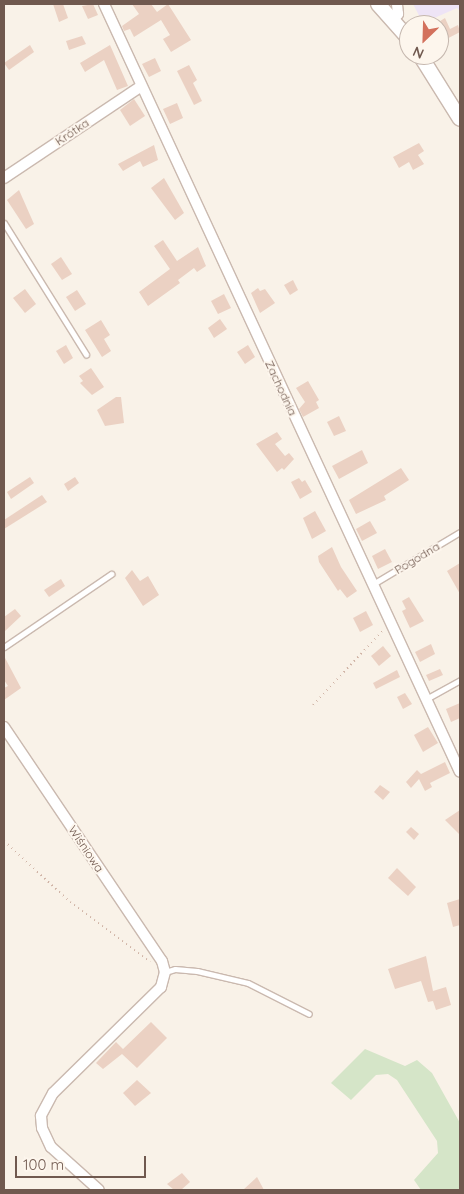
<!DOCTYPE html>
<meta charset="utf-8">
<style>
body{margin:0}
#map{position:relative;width:464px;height:1194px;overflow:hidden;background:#f9f2e8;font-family:Quicksand,sans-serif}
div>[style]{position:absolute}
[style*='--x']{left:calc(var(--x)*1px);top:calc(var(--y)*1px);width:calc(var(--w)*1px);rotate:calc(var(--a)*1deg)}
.education>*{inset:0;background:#eee4f6}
.green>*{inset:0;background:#d5e5c8}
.building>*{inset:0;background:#ebd1c3}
.path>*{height:2px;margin-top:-1px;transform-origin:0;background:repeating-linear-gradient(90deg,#d0b4a6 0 1px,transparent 0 5px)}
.roads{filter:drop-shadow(1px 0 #cab9af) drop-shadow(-1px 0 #cab9af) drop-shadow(0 1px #cab9af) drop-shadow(0 -1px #cab9af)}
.lane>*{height:5px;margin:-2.5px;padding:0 2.5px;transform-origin:2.5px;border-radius:2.5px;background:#fff}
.street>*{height:10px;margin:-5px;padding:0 5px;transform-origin:5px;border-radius:5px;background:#fff}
.secondary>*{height:14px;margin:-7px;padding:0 7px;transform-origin:7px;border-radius:7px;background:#fff}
span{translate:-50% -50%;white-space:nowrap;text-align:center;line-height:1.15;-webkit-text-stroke:4px #fdf6ed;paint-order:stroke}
.street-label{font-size:12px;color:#70594f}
.frame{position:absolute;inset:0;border:5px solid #70594f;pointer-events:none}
.north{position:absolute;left:399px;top:15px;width:50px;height:50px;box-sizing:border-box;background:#fdf6ed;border:1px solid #c5b7ae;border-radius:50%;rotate:204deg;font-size:14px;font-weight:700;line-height:20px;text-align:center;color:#70594f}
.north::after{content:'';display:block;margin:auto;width:18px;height:22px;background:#d3715d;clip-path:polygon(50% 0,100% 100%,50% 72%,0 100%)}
.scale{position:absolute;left:15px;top:1156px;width:131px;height:22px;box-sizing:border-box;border:2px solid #70594f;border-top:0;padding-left:6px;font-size:15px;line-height:18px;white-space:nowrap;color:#70594f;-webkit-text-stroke:4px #fdf6ed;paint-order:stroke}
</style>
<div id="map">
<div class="education">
<i style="clip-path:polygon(413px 4px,460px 4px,460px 11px,457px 8px,423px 23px)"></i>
</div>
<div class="green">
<i style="clip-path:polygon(365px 1049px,405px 1066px,417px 1060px,432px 1073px,460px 1123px,460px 1190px,421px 1190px,414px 1180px,438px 1153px,437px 1141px,397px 1080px,388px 1074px,376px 1075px,351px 1100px,331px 1083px)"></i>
</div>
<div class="building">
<i style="clip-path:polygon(53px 4px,63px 4px,68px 18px,59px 22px)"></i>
<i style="clip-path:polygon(93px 4px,98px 15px,88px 19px,82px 6px)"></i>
<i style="clip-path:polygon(132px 4px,151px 4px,157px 12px,168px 4px,191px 40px,171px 52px,163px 39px,170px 35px,161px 20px,134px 37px,130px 29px,124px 31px,122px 26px,139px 14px)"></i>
<i style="clip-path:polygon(445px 18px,450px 29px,458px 25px,460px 32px,439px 43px,437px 23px)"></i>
<i style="clip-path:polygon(82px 36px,86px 44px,69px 50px,66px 41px)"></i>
<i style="clip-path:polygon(30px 45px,34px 52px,9px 70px,4px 63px)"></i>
<i style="clip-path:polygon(110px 45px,128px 86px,117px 90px,104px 60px,85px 72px,80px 63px)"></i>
<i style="clip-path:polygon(155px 58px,161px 71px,149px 77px,142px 64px)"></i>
<i style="clip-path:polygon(189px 65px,197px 80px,193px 83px,202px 101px,194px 105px,177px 71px)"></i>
<i style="clip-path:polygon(134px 99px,145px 116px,130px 126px,120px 110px)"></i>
<i style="clip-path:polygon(177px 103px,183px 118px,170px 124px,163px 109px)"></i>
<i style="clip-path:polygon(419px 143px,424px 151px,418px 155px,424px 164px,413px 170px,409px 162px,399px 168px,393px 157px)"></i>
<i style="clip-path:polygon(154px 145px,158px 160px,143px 167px,140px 161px,123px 171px,118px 164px)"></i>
<i style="clip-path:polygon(164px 178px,184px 213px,175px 220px,151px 188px)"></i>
<i style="clip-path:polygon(19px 190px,34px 224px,26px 229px,7px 200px)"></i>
<i style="clip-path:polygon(163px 240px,177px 261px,198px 247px,206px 266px,197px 272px,194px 268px,178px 280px,180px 283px,148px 306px,139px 292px,170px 269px,154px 246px)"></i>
<i style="clip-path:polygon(61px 257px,72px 274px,62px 280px,51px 264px)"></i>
<i style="clip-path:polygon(293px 280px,298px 290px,290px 295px,284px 285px)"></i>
<i style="clip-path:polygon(258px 288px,260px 291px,265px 289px,275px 303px,260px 313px,251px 293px)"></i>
<i style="clip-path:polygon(25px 289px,36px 304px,25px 313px,13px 298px)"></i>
<i style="clip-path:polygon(77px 290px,86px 304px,75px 311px,66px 297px)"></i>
<i style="clip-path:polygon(224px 294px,231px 308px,218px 314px,211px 301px)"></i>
<i style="clip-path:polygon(220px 319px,227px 329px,214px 338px,208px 328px)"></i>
<i style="clip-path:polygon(101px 320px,110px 335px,104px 339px,111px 351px,102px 357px,85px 330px)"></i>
<i style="clip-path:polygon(66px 345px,73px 358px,64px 364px,56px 351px)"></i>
<i style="clip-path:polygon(248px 345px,255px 357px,245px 364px,237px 352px)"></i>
<i style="clip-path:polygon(91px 368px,104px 387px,92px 395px,80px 383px,83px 381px,79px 376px)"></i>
<i style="clip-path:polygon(308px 381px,319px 400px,316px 402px,319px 408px,303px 417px,299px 409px,305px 402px,296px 388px)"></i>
<i style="clip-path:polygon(116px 397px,121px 397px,124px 423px,105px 426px,97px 410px)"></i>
<i style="clip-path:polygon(339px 416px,346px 431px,334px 436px,327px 422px)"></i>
<i style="clip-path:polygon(277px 432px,282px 439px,275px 444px,285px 456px,289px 453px,294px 459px,284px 470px,282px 468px,277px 472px,256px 444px)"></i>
<i style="clip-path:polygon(362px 450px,368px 463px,339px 479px,332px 466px)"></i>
<i style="clip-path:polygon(401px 468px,409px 480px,384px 496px,386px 500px,356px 514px,349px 500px)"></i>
<i style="clip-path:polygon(30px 477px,34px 483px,11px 499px,7px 492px)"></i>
<i style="clip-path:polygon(75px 477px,79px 483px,68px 491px,64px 484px)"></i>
<i style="clip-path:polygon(299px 478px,302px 482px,305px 480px,312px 492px,300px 499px,291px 482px)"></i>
<i style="clip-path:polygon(42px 495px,47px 502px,4px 529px,4px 520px)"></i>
<i style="clip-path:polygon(315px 511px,326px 531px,312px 539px,303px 518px)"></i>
<i style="clip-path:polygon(370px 521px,377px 533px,362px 541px,356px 529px)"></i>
<i style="clip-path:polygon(332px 547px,341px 567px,357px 591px,347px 598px,340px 589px,338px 591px,319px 562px,318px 556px)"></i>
<i style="clip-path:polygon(385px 549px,392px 562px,378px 569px,372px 556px)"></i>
<i style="clip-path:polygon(460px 563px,460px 594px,447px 571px)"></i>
<i style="clip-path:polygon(132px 570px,140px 581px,148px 576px,159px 595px,143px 606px,125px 578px)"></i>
<i style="clip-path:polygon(61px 579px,65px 586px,49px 597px,44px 590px)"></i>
<i style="clip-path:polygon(409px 597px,424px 621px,410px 628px,402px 611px,406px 609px,402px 601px)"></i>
<i style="clip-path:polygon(15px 609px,21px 616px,4px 632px,4px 617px)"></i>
<i style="clip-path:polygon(366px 611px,373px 625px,360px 632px,353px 618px)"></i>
<i style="clip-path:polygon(431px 644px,435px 654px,420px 662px,415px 652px)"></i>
<i style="clip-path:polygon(383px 646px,391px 656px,379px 666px,371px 656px)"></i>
<i style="clip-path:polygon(4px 656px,21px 688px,4px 700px,4px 688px,8px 686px,4px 680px)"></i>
<i style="clip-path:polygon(440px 669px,443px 675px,429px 681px,426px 675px)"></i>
<i style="clip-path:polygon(397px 670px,400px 677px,376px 689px,373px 683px)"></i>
<i style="clip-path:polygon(405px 693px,412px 704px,403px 709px,397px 697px)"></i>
<i style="clip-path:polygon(460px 703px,460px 718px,451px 722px,446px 709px)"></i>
<i style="clip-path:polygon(428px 727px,438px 743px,423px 752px,414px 735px)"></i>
<i style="clip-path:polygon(445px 762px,450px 773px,430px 783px,432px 787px,425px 791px,419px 779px,411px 788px,406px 782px,417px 770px,421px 774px)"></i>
<i style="clip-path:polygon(380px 785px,390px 792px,383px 800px,374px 792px)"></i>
<i style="clip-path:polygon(460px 810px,460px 835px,445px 820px)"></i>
<i style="clip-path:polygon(411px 827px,419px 834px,414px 840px,406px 832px)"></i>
<i style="clip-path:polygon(397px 868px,416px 887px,408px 896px,388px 878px)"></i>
<i style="clip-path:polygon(460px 899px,460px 925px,453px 927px,447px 903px)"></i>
<i style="clip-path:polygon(426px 956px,433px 991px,446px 987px,451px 1005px,436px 1010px,433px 1001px,428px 1002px,421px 981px,395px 989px,388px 969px)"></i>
<i style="clip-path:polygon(151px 1022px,167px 1038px,137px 1068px,122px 1054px,103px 1069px,96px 1063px,116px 1042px,123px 1049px)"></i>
<i style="clip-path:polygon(137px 1080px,151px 1093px,135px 1106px,123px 1093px)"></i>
<i style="clip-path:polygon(182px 1173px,190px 1182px,181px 1190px,174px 1190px,167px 1184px)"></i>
<i style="clip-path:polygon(257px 1177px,264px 1190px,243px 1190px)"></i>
</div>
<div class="path">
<i style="--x:313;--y:705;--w:104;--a:-46.9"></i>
<i style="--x:4;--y:841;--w:90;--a:42.7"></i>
<i style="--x:70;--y:902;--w:100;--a:36.9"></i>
</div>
<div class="roads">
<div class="lane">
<i style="--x:4;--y:223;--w:155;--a:58"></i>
<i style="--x:373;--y:584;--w:101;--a:-30.9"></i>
<i style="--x:4;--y:647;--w:130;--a:-34.3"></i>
<i style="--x:426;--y:699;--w:39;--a:-29"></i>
<i style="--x:165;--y:972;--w:10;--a:-17"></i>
<i style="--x:175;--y:969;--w:22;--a:5"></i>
<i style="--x:197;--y:971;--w:52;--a:13.2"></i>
<i style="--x:248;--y:983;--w:68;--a:26.9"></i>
</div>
<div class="street">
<i style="--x:104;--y:4;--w:846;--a:65.13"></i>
<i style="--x:393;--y:20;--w:8;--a:-50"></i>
<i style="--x:398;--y:14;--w:10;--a:-96"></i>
<i style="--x:4;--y:178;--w:164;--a:-33.8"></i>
<i style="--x:4;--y:727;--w:282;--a:56"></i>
<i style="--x:162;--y:961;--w:11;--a:75"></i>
<i style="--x:165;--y:972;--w:16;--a:105"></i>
<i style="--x:161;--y:987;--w:151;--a:135.5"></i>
<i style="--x:53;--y:1093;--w:26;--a:118"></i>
<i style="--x:41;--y:1116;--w:12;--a:85"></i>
<i style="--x:42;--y:1128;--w:21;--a:65"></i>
<i style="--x:51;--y:1147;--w:64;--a:41.9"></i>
</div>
<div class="secondary">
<i style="--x:378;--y:4;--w:47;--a:48.5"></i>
<i style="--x:420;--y:55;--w:75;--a:58"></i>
</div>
</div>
<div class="street-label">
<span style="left:72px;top:132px;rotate:-34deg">Krótka</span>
<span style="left:281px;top:388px;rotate:65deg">Zachodnia</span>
<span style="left:417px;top:558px;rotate:-31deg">Pogodna</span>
<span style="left:86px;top:849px;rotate:56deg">Wiśniowa</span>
</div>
<div class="frame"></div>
<div class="north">N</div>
<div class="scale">100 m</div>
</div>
